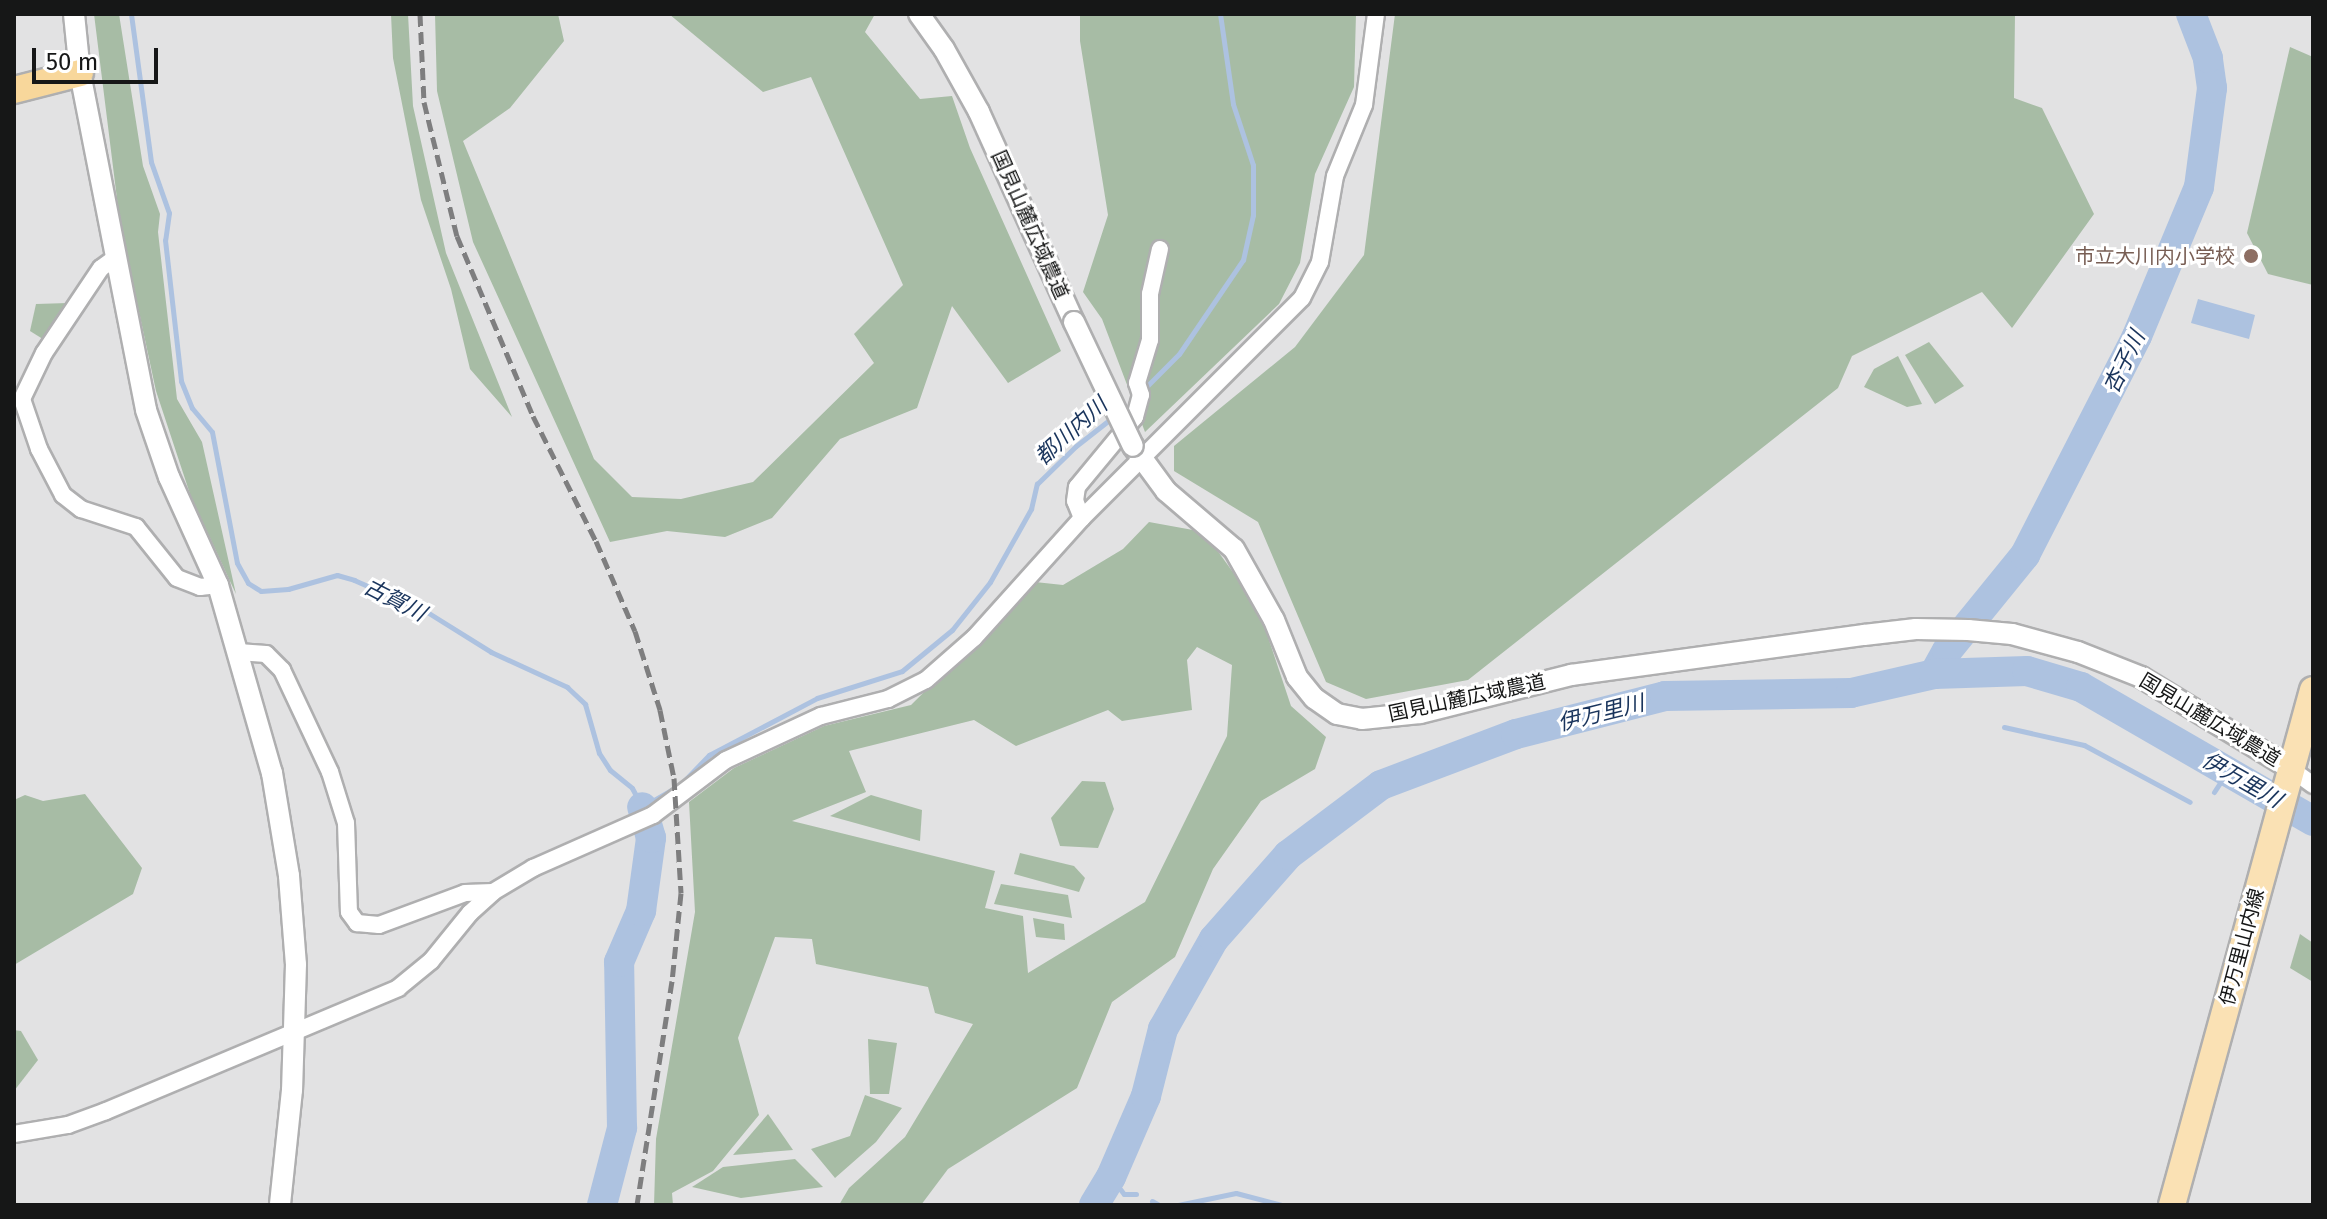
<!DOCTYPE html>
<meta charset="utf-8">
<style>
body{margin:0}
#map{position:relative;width:2327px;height:1219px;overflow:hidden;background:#e2e2e3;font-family:"Fira Sans","Noto Sans JP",sans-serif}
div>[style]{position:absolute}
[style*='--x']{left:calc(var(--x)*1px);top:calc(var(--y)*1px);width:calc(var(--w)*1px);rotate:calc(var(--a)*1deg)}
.green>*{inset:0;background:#a7bca5}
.water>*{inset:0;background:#adc2e0}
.stream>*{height:5px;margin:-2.5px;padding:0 2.5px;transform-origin:2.5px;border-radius:2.5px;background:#adc2e0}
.river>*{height:30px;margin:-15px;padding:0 15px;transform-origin:15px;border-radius:15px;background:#adc2e0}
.roads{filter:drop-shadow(2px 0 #afafb0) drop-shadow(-2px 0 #afafb0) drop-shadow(0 2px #afafb0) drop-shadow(0 -2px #afafb0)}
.minor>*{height:16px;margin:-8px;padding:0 8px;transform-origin:8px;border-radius:8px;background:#fff}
.tertiary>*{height:20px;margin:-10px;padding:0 10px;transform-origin:10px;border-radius:10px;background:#fff}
.primary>*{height:26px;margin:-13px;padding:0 13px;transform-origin:13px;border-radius:13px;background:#fae1b4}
.trunk>*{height:26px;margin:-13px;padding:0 13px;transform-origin:13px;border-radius:13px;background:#f8d79b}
.rail>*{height:5px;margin-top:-2.5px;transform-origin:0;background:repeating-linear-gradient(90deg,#7e7e7f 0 12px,transparent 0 18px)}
.bridges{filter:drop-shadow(2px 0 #afafb0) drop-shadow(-2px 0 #afafb0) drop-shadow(0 2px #afafb0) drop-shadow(0 -2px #afafb0)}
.tertiary-bridge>*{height:20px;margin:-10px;padding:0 10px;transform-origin:10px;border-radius:10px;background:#fff}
.dots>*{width:22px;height:22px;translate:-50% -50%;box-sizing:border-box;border:4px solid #fff;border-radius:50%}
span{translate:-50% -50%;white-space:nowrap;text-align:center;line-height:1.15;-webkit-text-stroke:6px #fff;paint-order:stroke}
.street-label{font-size:20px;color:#161717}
.education-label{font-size:20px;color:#785e54}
.right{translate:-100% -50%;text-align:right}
.water-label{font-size:22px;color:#19345c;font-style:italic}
.frame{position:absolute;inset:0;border:16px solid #161717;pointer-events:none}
.scale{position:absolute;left:32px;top:48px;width:126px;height:36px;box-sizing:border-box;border:4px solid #161717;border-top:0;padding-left:10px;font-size:24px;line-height:28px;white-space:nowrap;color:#161717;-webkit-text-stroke:6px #fff;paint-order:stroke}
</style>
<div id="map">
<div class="green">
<i style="clip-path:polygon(94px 14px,119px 14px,143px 166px,160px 214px,158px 232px,177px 399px,202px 442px,236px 594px,191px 497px,156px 391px,120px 223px)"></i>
<i style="clip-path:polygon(391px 14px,408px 14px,413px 106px,446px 253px,512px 417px,470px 369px,451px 289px,421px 200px,393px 58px)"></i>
<i style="clip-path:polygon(435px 14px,558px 14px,564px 41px,510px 108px,463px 141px,594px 459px,632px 497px,681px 499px,753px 482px,874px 363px,854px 334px,903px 285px,811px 77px,763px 92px,669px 14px,875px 14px,865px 32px,920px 99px,952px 96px,970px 148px,1061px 351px,1008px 383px,952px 306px,917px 408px,840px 439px,772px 518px,725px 537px,667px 531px,610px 542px,473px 242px,437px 91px)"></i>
<i style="clip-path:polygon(1080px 14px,1356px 14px,1354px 87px,1315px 174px,1300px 263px,1279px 304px,1145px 432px,1102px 319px,1083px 292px,1108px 215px,1080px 41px)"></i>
<i style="clip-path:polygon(1395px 14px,2015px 14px,2014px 98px,2042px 108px,2094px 214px,2012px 328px,1982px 292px,1852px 356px,1838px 388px,1468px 680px,1366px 699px,1326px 682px,1258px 522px,1174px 471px,1174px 446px,1295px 347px,1364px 255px)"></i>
<i style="clip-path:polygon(2290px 47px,2313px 57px,2313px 285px,2268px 274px,2247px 233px)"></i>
<i style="clip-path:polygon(68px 303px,46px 341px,30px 331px,36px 304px)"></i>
<i style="clip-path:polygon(1929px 342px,1964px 386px,1935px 404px,1905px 355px)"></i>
<i style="clip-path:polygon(1898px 356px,1922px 404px,1907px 407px,1864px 387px,1874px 369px)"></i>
<i style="clip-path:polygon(evenodd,1149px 522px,1204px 532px,1258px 607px,1291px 706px,1326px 737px,1315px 769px,1261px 801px,1213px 869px,1175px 957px,1112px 1002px,1077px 1088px,948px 1169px,921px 1205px,839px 1205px,849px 1188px,905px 1137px,973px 1024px,935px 1013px,928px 987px,816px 964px,812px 939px,775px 937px,738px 1038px,759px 1115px,713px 1171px,672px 1193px,673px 1205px,654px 1205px,656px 1139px,695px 912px,689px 802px,734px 768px,824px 726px,911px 705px,1035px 582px,1063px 585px,1123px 549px,1149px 522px,1197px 647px,1232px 665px,1227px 736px,1145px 902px,1028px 973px,1023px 916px,985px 908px,995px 871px,792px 821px,866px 792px,849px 751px,974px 720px,1016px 746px,1108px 710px,1122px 721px,1192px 710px,1187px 660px,1197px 647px)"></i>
<i style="clip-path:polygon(1082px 781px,1105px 782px,1114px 809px,1098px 848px,1060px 846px,1051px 818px)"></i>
<i style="clip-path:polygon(85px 794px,142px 868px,133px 894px,14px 965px,14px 800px,25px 795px,43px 801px)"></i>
<i style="clip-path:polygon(871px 795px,922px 810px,920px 841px,830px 816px)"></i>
<i style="clip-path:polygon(1020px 853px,1074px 866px,1085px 878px,1079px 892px,1014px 874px)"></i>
<i style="clip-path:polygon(1001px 884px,1068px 895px,1072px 918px,994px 904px)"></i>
<i style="clip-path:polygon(1033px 918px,1064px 924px,1065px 940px,1036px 937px)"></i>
<i style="clip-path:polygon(2300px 934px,2313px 943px,2313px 982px,2290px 968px)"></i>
<i style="clip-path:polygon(14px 1030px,21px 1031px,38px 1060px,14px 1091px)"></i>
<i style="clip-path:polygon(868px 1039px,897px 1043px,889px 1094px,870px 1094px)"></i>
<i style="clip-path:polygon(865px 1095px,902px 1108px,876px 1142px,835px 1178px,811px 1149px,850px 1136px)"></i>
<i style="clip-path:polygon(768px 1114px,793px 1150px,733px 1155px)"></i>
<i style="clip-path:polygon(795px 1159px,823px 1187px,741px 1198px,692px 1187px,723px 1167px)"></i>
</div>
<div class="water">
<i style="clip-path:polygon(2198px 299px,2255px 315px,2249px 339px,2191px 323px)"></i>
</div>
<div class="stream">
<i style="--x:131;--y:14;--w:149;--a:82.3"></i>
<i style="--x:151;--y:162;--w:54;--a:70.6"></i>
<i style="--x:169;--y:213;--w:27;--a:98"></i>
<i style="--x:165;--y:240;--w:142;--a:83.5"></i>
<i style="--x:181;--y:381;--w:29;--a:68"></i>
<i style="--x:192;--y:408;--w:31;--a:50"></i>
<i style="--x:212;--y:432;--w:133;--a:79.2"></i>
<i style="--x:237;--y:563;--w:23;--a:61"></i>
<i style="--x:248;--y:583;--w:15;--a:32"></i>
<i style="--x:261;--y:591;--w:27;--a:-4"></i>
<i style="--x:288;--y:589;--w:51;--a:-15.9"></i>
<i style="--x:337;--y:575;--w:18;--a:16"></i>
<i style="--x:354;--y:580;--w:80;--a:23.7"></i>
<i style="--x:427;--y:612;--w:75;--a:32"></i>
<i style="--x:491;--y:652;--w:84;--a:24.7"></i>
<i style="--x:567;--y:687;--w:25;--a:43"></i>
<i style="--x:585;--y:704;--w:51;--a:74.1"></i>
<i style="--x:599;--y:753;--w:20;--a:57"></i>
<i style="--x:610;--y:770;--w:28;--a:39"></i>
<i style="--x:632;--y:788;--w:21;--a:62"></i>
<i style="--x:642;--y:807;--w:44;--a:-30.1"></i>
<i style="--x:680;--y:785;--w:42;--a:-46"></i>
<i style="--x:709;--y:755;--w:122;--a:-27.8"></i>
<i style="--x:817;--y:698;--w:89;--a:-17.6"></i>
<i style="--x:902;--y:671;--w:65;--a:-39.4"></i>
<i style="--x:952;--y:630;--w:61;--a:-51.6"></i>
<i style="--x:990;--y:582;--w:84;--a:-60.7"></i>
<i style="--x:1031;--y:509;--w:26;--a:-77"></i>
<i style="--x:1037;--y:484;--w:54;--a:-44.3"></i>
<i style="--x:1076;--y:446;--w:47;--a:-38.1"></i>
<i style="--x:1144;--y:389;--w:49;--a:-45"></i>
<i style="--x:1179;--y:354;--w:114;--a:-55.8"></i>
<i style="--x:1243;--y:260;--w:46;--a:-77.5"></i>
<i style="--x:1253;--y:215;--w:50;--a:-90"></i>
<i style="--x:1253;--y:165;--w:64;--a:-108.2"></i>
<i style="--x:1233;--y:104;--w:91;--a:-98.2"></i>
<i style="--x:2004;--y:727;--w:82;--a:12.7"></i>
<i style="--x:2084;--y:745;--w:120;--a:28.3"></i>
<i style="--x:2214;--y:792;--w:24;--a:-57"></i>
<i style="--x:1111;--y:1177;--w:21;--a:53"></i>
<i style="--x:1124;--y:1194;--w:12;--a:0"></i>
<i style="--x:1152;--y:1201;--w:8;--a:30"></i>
<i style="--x:1178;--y:1205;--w:59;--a:-11.7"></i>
<i style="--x:1236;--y:1193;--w:48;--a:14.6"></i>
</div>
<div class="river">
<i style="--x:1934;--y:674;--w:26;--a:-61"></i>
<i style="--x:1947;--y:651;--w:124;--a:-50.9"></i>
<i style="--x:2025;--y:555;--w:246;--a:-62.9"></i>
<i style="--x:2137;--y:336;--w:161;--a:-67.4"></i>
<i style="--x:2199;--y:187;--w:100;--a:-82.5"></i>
<i style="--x:2212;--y:88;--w:30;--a:-98"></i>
<i style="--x:2208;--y:58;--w:47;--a:-111.1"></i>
<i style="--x:602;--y:1205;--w:80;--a:-75.4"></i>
<i style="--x:622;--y:1128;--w:166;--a:-91"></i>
<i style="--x:619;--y:962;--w:56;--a:-66.7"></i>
<i style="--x:641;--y:911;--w:74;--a:-82.2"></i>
<i style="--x:651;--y:838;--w:32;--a:-106"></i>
<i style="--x:1094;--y:1205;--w:33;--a:-59"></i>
<i style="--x:1111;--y:1177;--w:88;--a:-66.6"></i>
<i style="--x:1146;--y:1096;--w:69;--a:-75.8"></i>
<i style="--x:1163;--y:1029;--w:103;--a:-60.5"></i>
<i style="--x:1214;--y:939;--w:112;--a:-48.6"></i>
<i style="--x:1288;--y:855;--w:116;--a:-37"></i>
<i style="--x:1381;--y:785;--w:144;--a:-20.7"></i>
<i style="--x:1516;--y:734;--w:154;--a:-14.3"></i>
<i style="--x:1665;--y:696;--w:186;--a:-0.9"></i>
<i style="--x:1851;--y:693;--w:85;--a:-12.9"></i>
<i style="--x:1934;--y:674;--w:93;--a:-1.8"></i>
<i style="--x:2027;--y:671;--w:56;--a:16.5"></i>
<i style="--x:2081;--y:687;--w:268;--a:30"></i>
</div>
<div class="roads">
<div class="minor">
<i style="--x:115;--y:258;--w:17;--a:144"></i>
<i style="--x:101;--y:268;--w:102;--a:123.8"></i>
<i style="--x:44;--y:353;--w:51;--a:115.6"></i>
<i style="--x:22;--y:399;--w:53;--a:71.2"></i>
<i style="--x:39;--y:449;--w:52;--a:62.4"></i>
<i style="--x:63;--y:495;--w:23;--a:38"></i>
<i style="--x:81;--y:509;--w:58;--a:18.1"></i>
<i style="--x:136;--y:527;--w:65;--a:51.2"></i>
<i style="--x:177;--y:578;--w:25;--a:21"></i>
<i style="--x:200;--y:587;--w:18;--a:-6"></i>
<i style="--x:1082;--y:518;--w:18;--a:-112"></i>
<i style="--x:1075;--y:501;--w:14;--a:-82"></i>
<i style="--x:1077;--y:487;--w:91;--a:-50.4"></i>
<i style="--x:1135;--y:417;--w:23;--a:-75"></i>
<i style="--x:1141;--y:395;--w:13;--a:-108"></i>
<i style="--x:1137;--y:383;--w:45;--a:-73.2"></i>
<i style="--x:1150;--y:340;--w:46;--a:-90"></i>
<i style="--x:1150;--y:294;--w:46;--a:-77.5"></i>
<i style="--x:238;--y:652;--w:28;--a:4"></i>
<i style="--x:266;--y:654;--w:23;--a:45"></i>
<i style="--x:282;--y:670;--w:113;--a:64.8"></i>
<i style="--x:330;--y:772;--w:53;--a:72.6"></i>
<i style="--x:346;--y:823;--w:89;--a:88.1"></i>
<i style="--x:349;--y:912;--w:14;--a:54"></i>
<i style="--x:357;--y:923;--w:22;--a:5"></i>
<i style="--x:379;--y:925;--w:92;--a:-20.4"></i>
<i style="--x:465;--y:893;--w:28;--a:-2"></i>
<i style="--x:2291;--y:769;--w:27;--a:36"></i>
<i style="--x:14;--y:1134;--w:55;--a:-9.5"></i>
<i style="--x:68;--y:1125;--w:40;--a:-20.2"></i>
<i style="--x:106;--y:1111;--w:317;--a:-22.8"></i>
<i style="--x:398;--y:988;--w:43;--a:-39.3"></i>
<i style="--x:431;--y:961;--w:62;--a:-50.9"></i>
<i style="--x:470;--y:913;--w:31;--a:-42"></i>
<i style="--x:493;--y:892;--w:47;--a:-31"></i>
<i style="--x:533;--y:868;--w:131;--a:-23.8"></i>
<i style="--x:653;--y:815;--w:91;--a:-37"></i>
<i style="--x:726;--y:760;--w:105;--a:-24.9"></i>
<i style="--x:821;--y:716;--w:69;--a:-14.2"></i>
<i style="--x:888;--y:699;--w:42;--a:-26.6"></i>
<i style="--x:926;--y:680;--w:64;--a:-41.2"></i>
<i style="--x:974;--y:638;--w:161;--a:-48"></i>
<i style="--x:1082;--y:518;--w:311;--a:-45"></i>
<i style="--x:1302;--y:298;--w:40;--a:-63.4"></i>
<i style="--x:1320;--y:262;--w:87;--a:-80.1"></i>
<i style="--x:1335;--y:176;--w:77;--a:-67.8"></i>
<i style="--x:1364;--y:105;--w:92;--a:-82.5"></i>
</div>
<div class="tertiary">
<i style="--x:74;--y:14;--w:59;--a:84.2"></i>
<i style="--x:80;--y:73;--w:343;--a:78.9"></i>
<i style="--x:146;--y:410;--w:71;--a:71.1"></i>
<i style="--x:169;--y:477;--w:119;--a:65.6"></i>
<i style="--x:218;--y:585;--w:196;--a:74"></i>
<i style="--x:272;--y:773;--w:104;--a:80.6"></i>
<i style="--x:289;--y:876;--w:88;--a:85.5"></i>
<i style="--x:296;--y:964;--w:126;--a:91.8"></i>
<i style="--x:292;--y:1090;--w:116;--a:96"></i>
<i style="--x:919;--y:14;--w:43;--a:54.5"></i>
<i style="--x:944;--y:49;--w:72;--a:60.9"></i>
<i style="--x:979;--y:112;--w:230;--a:65.7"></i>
<i style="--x:1133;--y:446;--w:56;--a:53.7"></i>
<i style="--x:1166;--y:491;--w:89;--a:40.5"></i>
<i style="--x:1234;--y:549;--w:81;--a:60.6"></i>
<i style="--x:1274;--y:620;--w:61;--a:68"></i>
<i style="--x:1297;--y:677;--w:27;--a:51"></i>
<i style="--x:1314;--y:698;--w:28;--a:35"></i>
<i style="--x:1337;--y:714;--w:25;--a:11"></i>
<i style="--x:1362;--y:719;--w:58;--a:-5.9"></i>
<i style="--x:1420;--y:713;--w:156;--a:-14.1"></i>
<i style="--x:1571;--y:675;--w:296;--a:-7.8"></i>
<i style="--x:1864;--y:635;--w:52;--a:-6.6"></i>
<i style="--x:1916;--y:629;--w:52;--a:1.1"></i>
<i style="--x:1968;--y:630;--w:44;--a:5.2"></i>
<i style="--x:2012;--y:634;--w:68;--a:15.3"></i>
<i style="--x:2078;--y:652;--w:68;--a:21.6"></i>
<i style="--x:2141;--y:677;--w:176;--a:31.5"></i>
</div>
<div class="primary">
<i style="--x:2172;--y:1205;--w:534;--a:-74.69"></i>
</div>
<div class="trunk">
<i style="--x:14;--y:90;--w:68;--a:-14.4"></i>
</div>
</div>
<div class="rail">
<i style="--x:420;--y:14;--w:88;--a:87.4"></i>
<i style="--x:424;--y:102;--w:138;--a:76.2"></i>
<i style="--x:457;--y:236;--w:195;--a:67.1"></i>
<i style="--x:533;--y:416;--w:140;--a:63.3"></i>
<i style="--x:596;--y:541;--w:98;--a:66.6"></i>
<i style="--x:635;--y:631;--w:83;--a:72.4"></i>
<i style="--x:660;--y:710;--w:69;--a:78.4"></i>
<i style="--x:674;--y:778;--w:115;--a:86.5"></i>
<i style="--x:681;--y:893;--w:88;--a:95.8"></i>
<i style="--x:672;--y:981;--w:227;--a:98.9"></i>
</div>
<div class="bridges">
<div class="tertiary-bridge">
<i style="--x:1074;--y:322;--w:137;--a:64.6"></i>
</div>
</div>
<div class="dots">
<i style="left:2251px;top:256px;background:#8d6e63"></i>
</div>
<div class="street-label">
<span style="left:1030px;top:225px;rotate:66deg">国見山麓広域農道</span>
<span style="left:1467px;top:698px;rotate:-12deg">国見山麓広域農道</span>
<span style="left:2210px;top:720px;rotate:31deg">国見山麓広域農道</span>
<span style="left:2242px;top:947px;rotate:-75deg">伊万里山内線</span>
</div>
<div class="education-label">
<span class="right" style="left:2235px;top:256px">市立大川内小学校</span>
</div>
<div class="water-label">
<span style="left:2124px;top:362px;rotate:-64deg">杏子川</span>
<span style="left:1071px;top:431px;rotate:-42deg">都川内川</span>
<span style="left:395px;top:600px;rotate:27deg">古賀川</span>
<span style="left:1601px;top:713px;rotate:-14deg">伊万里川</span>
<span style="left:2242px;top:780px;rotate:30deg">伊万里川</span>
</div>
<div class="frame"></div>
<div class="scale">50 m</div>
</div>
